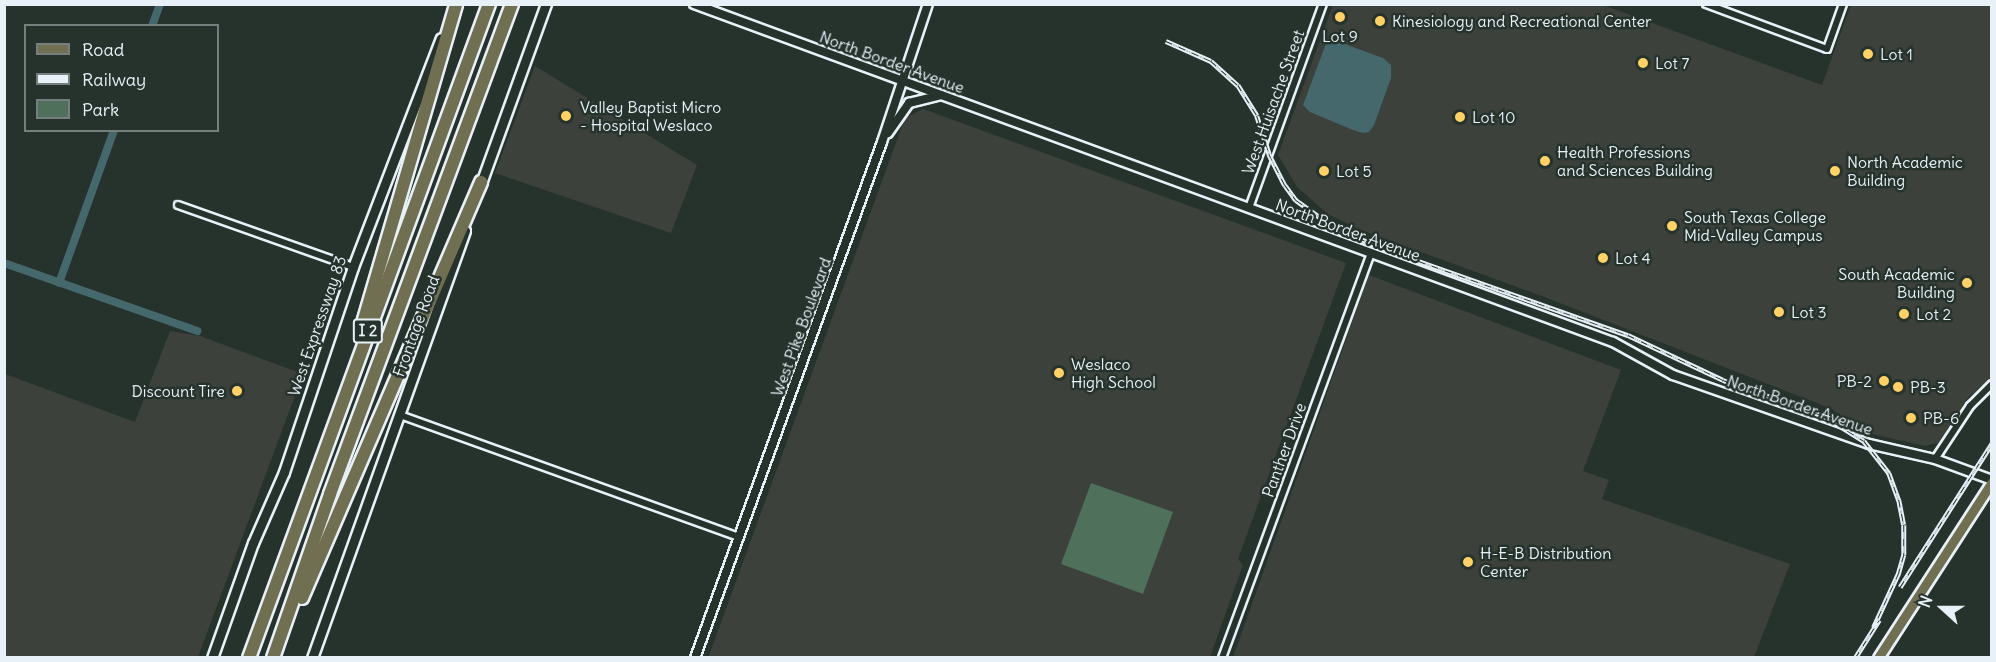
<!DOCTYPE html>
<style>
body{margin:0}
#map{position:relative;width:1996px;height:662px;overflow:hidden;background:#26332d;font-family:Delius,sans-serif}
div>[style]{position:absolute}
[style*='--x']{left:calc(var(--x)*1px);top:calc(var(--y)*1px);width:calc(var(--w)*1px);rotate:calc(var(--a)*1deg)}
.built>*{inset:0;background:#3c413b}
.green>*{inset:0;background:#4f705a}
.water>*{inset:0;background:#45686c}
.canal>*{height:8px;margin:-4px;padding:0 4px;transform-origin:4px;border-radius:4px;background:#45686c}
.roads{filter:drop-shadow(2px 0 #e8f1f8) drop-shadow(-2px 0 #e8f1f8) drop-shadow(0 2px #e8f1f8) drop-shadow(0 -2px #e8f1f8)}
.minor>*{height:6px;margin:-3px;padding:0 3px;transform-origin:3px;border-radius:3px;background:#26332d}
.tertiary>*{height:8px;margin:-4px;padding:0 4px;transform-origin:4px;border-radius:4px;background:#26332d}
.secondary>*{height:9px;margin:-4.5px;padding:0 4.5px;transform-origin:4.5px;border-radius:4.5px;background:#26332d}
.primary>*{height:9px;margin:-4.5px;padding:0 4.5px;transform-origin:4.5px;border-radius:4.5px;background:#706f52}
.motorway>*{height:12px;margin:-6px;padding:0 6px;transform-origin:6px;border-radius:6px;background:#706f52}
.rail>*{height:4.5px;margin-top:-2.25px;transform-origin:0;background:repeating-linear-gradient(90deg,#26332d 0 7px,#e8f1f8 0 14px);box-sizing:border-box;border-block:2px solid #e8f1f8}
.dots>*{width:16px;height:16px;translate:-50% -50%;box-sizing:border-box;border:3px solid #26332d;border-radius:50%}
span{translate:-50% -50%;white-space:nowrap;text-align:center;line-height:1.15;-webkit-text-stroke:5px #26332d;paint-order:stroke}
.shield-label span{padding:2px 4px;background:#26332d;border:2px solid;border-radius:4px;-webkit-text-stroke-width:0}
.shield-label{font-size:15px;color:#e8f1f8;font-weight:700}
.poi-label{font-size:16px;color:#e8f1f8}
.left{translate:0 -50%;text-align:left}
.right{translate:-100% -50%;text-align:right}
.street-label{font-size:16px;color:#e8f1f8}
.frame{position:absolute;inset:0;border:6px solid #e8f1f8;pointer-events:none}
.legend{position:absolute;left:24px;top:24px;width:195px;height:108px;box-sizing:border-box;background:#26332d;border:2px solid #747f7e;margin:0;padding:8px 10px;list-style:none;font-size:18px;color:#e8f1f8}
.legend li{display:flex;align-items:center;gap:12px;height:30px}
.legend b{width:30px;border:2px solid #747f7e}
.north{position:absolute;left:1912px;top:578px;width:60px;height:60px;-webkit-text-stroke:4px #26332d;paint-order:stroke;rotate:291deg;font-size:16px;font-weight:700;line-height:24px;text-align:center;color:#e8f1f8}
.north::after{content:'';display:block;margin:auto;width:21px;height:27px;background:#e8f1f8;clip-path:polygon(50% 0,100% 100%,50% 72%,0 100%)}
</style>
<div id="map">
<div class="built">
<i style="clip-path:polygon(1333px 5px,1603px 5px,1822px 85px,1851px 5px,1991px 5px,1991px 377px,1967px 399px,1938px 443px,1925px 446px,1880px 436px,1857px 429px,1832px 409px,1547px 298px,1358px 229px,1328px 214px,1297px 187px,1278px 155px)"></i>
<i style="clip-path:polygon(535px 66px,697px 165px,671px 233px,495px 173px)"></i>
<i style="clip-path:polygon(923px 109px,1346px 263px,1238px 559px,1243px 565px,1210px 657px,708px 658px,905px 118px)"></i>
<i style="clip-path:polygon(1369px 275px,1621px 370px,1583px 471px,1609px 480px,1602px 499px,1790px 564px,1754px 657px,1233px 657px)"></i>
<i style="clip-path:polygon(170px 331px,200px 336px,303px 374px,198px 657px,5px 657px,5px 374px,135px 422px)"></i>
</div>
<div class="green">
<i style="clip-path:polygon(1091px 483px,1173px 512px,1143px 594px,1061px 564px)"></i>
</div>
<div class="water">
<i style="clip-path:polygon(1328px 38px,1383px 58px,1391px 65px,1391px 78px,1374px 125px,1369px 132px,1363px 133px,1353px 130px,1310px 112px,1303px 105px)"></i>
</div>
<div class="canal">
<i style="--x:152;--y:26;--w:23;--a:-70"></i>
<i style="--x:4;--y:263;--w:205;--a:19.4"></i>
<i style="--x:59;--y:283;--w:163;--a:-70.2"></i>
</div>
<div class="roads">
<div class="minor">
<i style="--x:1706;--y:4;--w:129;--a:20.4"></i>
<i style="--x:1827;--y:49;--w:48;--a:-70.4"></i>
<i style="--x:178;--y:205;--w:186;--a:19.5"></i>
<i style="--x:1249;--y:208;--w:217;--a:-70.1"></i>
<i style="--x:400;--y:415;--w:359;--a:19.8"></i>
<i style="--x:1935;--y:459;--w:64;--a:-56.6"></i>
<i style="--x:1970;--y:406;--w:31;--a:-45"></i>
<i style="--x:1222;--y:658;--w:432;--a:-69.8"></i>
</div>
<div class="tertiary">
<i style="--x:694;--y:4;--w:979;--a:20.19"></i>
<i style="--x:1613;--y:342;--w:68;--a:28.8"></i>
<i style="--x:1673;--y:375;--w:208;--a:19.4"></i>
<i style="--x:1869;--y:444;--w:68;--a:12.8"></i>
<i style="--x:1935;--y:459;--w:61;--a:20.2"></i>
<i style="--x:888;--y:133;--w:37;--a:-55"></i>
<i style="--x:909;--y:103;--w:33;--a:-14"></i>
<i style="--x:695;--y:658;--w:549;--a:-70.08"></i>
<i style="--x:882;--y:142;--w:145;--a:-71.6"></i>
</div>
<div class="secondary">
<i style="--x:480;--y:186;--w:194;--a:-70.1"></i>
<i style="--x:212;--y:658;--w:122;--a:-70.4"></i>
<i style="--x:253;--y:543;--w:77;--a:-66.4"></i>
<i style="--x:284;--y:472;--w:216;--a:-71.4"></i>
<i style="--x:353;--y:267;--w:245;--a:-69"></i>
<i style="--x:312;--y:658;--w:454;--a:-70.3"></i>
</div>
<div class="primary">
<i style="--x:1878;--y:658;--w:210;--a:-57.1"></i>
</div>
<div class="motorway">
<i style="--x:363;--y:323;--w:332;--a:-73.7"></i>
<i style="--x:302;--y:598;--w:453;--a:-66.7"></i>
<i style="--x:249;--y:658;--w:697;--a:-69.85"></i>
<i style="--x:273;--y:658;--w:174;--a:-70.8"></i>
<i style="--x:330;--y:494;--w:523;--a:-69.62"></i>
</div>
</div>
<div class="rail">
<i style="--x:1166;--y:41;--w:49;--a:24"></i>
<i style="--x:1211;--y:61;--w:36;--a:42"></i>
<i style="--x:1238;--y:85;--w:36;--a:58"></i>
<i style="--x:1257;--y:116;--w:40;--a:72"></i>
<i style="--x:1269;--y:154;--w:35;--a:63"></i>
<i style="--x:1285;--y:185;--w:19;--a:54"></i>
<i style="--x:1296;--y:200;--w:44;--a:35.8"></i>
<i style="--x:1332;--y:226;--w:51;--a:24.1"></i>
<i style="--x:1379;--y:247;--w:264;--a:19.5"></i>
<i style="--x:1628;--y:335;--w:105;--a:25.3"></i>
<i style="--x:1723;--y:380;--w:107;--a:19.6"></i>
<i style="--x:1824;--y:416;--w:47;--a:32"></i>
<i style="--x:1864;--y:441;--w:41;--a:52"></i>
<i style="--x:1889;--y:473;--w:29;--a:70"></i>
<i style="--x:1899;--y:500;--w:25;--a:79"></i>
<i style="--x:1904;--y:525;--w:30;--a:90"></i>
<i style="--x:1904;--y:555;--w:19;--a:106"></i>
<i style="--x:1899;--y:573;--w:60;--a:114.8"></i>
<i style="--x:1900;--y:587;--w:171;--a:-57.4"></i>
<i style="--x:1855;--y:658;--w:45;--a:-57.7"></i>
</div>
<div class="dots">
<i style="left:1340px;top:17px;background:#ffd166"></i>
<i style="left:1380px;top:21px;background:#ffd166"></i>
<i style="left:1868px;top:54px;background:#ffd166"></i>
<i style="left:1643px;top:63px;background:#ffd166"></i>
<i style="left:566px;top:116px;background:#ffd166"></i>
<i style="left:1460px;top:117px;background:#ffd166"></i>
<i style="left:1545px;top:161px;background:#ffd166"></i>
<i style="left:1324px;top:171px;background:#ffd166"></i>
<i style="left:1835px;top:171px;background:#ffd166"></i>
<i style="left:1672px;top:226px;background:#ffd166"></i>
<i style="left:1603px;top:258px;background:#ffd166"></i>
<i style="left:1967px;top:283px;background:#ffd166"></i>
<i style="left:1779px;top:312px;background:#ffd166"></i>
<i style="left:1904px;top:314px;background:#ffd166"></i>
<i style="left:1059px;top:373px;background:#ffd166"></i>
<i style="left:1884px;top:381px;background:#ffd166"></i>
<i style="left:1898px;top:387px;background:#ffd166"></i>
<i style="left:237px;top:391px;background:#ffd166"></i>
<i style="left:1911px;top:418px;background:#ffd166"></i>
<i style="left:1468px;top:562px;background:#ffd166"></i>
</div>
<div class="shield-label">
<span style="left:368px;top:331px">I 2</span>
</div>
<div class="poi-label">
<span class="left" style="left:1392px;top:21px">Kinesiology and Recreational Center</span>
<span style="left:1340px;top:36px">Lot 9</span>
<span class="left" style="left:1880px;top:54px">Lot 1</span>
<span class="left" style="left:1655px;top:63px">Lot 7</span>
<span class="left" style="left:580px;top:116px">Valley Baptist Micro<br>- Hospital Weslaco</span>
<span class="left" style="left:1472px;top:117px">Lot 10</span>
<span class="left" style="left:1557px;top:161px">Health Professions<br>and Sciences Building</span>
<span class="left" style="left:1847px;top:171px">North Academic<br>Building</span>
<span class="left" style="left:1336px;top:171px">Lot 5</span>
<span class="left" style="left:1684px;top:226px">South Texas College<br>Mid-Valley Campus</span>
<span class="left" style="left:1615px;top:258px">Lot 4</span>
<span class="right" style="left:1955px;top:283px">South Academic<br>Building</span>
<span class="left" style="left:1791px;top:312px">Lot 3</span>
<span class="left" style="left:1916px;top:314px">Lot 2</span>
<span class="left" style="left:1071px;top:373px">Weslaco<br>High School</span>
<span class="right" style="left:1872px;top:381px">PB-2</span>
<span class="left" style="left:1910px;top:387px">PB-3</span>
<span class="right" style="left:225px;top:391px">Discount Tire</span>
<span class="left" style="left:1923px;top:418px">PB-6</span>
<span class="left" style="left:1480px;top:562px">H-E-B Distribution<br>Center</span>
</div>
<div class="street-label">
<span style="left:892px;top:62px;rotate:20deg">North Border Avenue</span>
<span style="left:1273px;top:102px;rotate:-70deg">West Huisache Street</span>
<span style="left:1348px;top:230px;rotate:20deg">North Border Avenue</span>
<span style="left:317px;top:326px;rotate:-71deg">West Expressway 83</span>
<span style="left:416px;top:326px;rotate:-70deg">Frontage Road</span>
<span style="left:801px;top:327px;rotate:-70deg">West Pike Boulevard</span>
<span style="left:1800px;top:405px;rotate:19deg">North Border Avenue</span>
<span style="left:1284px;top:450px;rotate:-70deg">Panther Drive</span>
</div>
<div class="frame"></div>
<ul class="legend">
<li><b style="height:8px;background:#706f52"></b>Road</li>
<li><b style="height:8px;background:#e8f1f8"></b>Railway</li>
<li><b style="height:16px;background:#4f705a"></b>Park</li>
</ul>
<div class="north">N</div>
</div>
